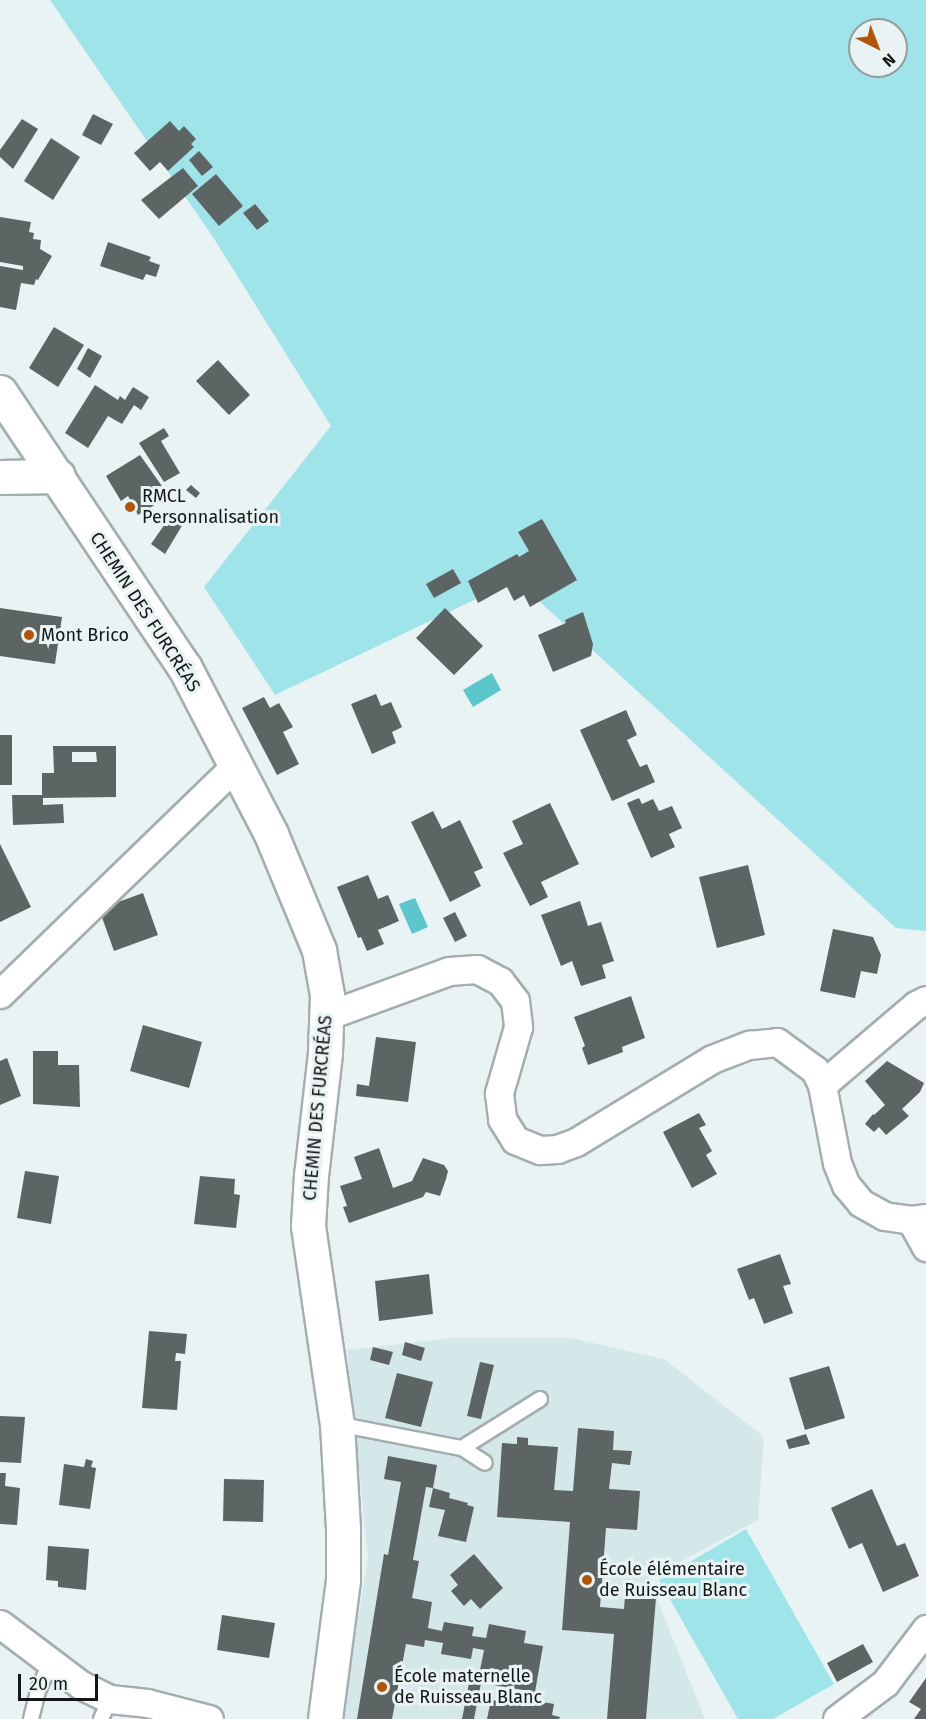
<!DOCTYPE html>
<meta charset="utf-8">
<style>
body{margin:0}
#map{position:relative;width:926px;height:1719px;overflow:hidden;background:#e9f3f3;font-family:"Fira Sans",sans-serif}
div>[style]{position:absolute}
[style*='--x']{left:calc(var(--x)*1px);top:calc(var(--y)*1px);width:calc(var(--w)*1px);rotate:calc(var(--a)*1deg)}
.built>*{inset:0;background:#d5e8e9}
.green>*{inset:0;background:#9fe4e8}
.water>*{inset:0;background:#5bc6cc}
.building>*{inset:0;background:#5c6464}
.roads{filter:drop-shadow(2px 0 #a4aeae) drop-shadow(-2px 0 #a4aeae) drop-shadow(0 2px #a4aeae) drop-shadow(0 -2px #a4aeae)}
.service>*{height:14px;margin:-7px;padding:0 7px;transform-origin:7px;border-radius:7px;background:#fff}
.minor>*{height:27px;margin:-13.5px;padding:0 13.5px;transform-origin:13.5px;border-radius:13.5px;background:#fff}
.tertiary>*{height:33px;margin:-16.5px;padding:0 16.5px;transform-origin:16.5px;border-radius:16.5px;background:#fff}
.dots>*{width:16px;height:16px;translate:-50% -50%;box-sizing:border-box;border:3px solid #e9f3f3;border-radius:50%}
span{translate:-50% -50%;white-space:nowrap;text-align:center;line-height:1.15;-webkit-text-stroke:6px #e9f3f3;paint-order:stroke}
.poi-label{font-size:18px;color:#141717}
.left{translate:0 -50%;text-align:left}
.street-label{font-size:18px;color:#141717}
.north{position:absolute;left:848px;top:18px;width:60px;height:60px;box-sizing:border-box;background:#e9f3f3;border:2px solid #949b9b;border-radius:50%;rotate:138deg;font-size:16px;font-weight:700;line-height:24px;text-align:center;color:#141717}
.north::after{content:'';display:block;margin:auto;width:21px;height:27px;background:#b35408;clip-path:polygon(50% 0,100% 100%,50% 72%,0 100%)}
.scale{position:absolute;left:18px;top:1674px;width:80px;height:27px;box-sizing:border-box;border:3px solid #141717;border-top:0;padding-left:8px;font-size:18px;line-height:21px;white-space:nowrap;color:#141717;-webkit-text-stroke:4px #e9f3f3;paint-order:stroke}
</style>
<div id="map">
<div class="built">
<i style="clip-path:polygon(452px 1338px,571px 1338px,664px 1359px,764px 1437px,758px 1520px,649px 1579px,705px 1719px,341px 1719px,368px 1559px,347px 1350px)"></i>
</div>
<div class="green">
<i style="clip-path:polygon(evenodd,50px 0,926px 0,926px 931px,896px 928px,516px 580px,275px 695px,204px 587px,331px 426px,213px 237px,50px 0,860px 30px,896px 30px,896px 66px,860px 66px,860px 30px)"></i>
<i style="clip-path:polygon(746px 1529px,834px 1684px,773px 1719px,738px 1719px,659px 1580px)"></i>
</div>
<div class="water">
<i style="clip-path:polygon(492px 673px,501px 690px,473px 707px,463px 690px)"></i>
<i style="clip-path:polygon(415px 898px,428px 927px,412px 934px,399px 904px)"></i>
</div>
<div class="building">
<i style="clip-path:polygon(93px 114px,113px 124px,101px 145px,82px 135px)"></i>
<i style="clip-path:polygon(22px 119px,38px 129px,13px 169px,0 157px,0 150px)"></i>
<i style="clip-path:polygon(170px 121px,179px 131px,184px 126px,196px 139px,191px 144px,194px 147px,168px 171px,160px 162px,150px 171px,134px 153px)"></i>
<i style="clip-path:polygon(51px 138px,80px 157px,53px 200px,24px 181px)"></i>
<i style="clip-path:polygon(199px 151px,213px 167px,202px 176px,189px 160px)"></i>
<i style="clip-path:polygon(183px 168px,198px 186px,159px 219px,141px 200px)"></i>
<i style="clip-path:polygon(216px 174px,243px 206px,219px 226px,192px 194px)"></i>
<i style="clip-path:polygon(255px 204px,269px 221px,257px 230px,243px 213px)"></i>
<i style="clip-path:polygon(0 217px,31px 222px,29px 232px,34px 233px,33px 239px,41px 240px,40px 249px,52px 256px,38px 280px,36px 279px,34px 285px,21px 283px,16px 310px,0 307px,0 266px,23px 270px,23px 266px,0 262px)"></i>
<i style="clip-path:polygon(108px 242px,151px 257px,149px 261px,160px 265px,156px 277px,146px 274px,143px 280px,100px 266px)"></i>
<i style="clip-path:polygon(54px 327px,84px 345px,58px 387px,29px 368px)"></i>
<i style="clip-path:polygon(88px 348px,102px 356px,90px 378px,77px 369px)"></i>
<i style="clip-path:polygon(218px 360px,250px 395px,229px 415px,196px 381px)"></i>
<i style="clip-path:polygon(95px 385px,118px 400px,120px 396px,125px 400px,133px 387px,149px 397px,141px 410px,134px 405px,122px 424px,108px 416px,88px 448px,65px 433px)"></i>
<i style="clip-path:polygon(164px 428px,169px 436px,161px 441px,180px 473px,164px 482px,139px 443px)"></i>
<i style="clip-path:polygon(140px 455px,169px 496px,138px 515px,128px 496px,121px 501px,106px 476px)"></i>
<i style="clip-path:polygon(191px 485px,200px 493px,196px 498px,186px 490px)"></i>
<i style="clip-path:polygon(174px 511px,186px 519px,165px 554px,151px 544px)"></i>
<i style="clip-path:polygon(542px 519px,577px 580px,530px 607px,524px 595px,514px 601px,507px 587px,478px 603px,468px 581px,517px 554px,519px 557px,529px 551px,518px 532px)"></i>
<i style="clip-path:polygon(453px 569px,461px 583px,434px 598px,426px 584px)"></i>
<i style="clip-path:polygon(0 608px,62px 617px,55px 664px,0 656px)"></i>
<i style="clip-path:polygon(445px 608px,483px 646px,454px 675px,416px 638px)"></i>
<i style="clip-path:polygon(583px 612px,593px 644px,591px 656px,553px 672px,538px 635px,566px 623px,565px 620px)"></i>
<i style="clip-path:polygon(376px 694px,381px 706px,391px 702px,402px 727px,392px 732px,396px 743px,372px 754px,351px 704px)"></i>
<i style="clip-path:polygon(264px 697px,270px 708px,279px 703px,293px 727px,283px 732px,299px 764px,277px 775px,242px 708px)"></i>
<i style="clip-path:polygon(626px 710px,637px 735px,627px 740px,640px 767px,647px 764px,655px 782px,612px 801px,580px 730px)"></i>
<i style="clip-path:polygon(0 735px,12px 735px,12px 785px,0 785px)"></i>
<i style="clip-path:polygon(evenodd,53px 746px,116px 746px,116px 797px,43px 798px,43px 805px,63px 804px,64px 823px,13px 825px,12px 795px,42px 795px,42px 773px,54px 773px,53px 746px,72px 752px,96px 752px,97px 762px,72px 762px,72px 752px)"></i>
<i style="clip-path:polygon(639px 798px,642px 804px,653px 799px,659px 811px,672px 806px,682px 828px,669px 834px,675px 847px,651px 858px,627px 803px)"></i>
<i style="clip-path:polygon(550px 803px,579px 864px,541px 882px,548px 897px,530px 906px,503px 853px,523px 844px,512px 821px)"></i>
<i style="clip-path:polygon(433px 811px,442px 829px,460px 820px,483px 868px,474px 872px,481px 886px,450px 902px,411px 822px)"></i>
<i style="clip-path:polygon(0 844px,31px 907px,0 922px)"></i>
<i style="clip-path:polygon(748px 865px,765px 935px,717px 948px,699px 877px)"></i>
<i style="clip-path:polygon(368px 875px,378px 899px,388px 895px,399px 921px,378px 930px,384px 944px,367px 951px,361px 937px,358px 938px,337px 887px)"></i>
<i style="clip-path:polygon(143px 893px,158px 935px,114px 951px,99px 909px)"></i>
<i style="clip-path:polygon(580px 901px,588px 926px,601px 922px,614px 961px,602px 965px,606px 978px,581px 986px,572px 961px,561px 966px,541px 915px)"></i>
<i style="clip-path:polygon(455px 912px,467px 936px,455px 942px,443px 918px)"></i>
<i style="clip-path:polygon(833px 929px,873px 937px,881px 955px,877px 974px,861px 971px,855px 998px,820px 991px)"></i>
<i style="clip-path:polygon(631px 996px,645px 1038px,622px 1047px,623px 1052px,588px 1065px,582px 1048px,585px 1046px,574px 1017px)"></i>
<i style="clip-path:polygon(143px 1025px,202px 1042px,189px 1088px,130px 1071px)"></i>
<i style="clip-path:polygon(376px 1037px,416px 1042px,408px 1102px,356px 1096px,357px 1084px,369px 1086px)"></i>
<i style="clip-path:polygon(33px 1051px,58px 1051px,58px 1065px,79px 1065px,80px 1107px,33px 1104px)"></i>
<i style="clip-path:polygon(7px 1058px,21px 1096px,0 1105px,0 1061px)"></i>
<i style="clip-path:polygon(887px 1061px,924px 1083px,920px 1092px,902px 1109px,909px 1116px,886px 1135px,879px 1127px,874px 1132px,865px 1124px,873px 1114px,874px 1115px,885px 1105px,865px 1081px)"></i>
<i style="clip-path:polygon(699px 1113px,706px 1125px,699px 1128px,712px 1151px,706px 1155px,717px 1174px,692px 1188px,663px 1132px)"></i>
<i style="clip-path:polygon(379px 1148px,393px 1188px,412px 1181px,423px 1158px,444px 1165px,448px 1171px,446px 1179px,440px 1196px,426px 1192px,423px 1197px,349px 1223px,343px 1207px,347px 1206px,340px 1186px,362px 1179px,354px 1157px)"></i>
<i style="clip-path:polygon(25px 1171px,59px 1176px,51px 1224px,17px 1218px)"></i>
<i style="clip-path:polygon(200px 1176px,235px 1179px,234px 1194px,240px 1195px,236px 1228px,194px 1224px)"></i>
<i style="clip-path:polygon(780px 1254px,791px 1284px,783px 1286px,793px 1313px,764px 1324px,754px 1298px,749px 1300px,737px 1269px)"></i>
<i style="clip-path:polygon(429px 1274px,433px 1314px,379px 1321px,375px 1281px)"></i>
<i style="clip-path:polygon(149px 1331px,187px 1334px,185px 1354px,176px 1353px,175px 1361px,181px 1361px,177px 1410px,142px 1408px)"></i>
<i style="clip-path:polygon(405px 1342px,425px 1348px,421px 1361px,402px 1355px)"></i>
<i style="clip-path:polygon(373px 1347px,393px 1352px,389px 1365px,370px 1360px)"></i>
<i style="clip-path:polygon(480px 1362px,494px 1365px,481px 1419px,467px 1416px)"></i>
<i style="clip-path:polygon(829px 1366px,845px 1418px,805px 1430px,789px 1378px)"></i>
<i style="clip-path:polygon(397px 1373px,433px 1382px,421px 1427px,385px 1418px)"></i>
<i style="clip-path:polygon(0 1416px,25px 1417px,21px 1463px,0 1462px)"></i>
<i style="clip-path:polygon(578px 1428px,614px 1431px,613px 1450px,632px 1451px,630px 1465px,612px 1463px,609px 1489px,640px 1491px,637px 1530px,606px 1528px,600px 1607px,624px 1609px,625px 1595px,656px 1598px,646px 1719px,607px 1719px,614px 1634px,562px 1630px,570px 1522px,497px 1517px,502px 1443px,517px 1444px,517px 1437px,528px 1438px,528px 1445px,558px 1447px,554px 1490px,573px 1491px)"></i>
<i style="clip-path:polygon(806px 1434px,810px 1444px,789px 1449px,786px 1440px)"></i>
<i style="clip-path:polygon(388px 1456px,437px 1465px,433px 1488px,426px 1487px,413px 1560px,419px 1561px,412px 1598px,432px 1602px,428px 1628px,442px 1631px,444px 1622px,474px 1627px,472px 1636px,486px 1638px,489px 1624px,526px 1631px,524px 1643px,543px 1646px,535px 1692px,481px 1683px,474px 1719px,462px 1719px,470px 1678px,478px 1680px,484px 1650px,473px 1648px,471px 1659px,441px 1654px,443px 1643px,425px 1640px,424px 1647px,406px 1644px,392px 1719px,357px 1719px,384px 1554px,388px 1555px,401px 1482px,384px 1479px)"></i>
<i style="clip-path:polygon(86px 1459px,93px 1461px,91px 1467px,96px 1468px,90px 1509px,59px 1505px,64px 1464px,84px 1467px)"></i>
<i style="clip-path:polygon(0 1473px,6px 1473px,5px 1486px,20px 1488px,17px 1525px,0 1524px)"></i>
<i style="clip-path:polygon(224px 1479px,264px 1480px,263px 1522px,223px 1521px)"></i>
<i style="clip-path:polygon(433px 1488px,450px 1493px,449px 1498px,468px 1503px,467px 1505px,474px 1507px,466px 1542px,438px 1536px,445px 1510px,429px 1507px)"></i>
<i style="clip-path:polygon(872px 1489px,897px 1546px,905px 1543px,919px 1576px,883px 1592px,862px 1543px,849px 1549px,831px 1508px)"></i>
<i style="clip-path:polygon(48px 1546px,89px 1549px,86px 1590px,58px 1587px,58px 1581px,46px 1580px)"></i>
<i style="clip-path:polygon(474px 1554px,503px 1588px,480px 1609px,471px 1599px,464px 1606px,451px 1591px,458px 1585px,450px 1575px)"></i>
<i style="clip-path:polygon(222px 1615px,275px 1623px,269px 1658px,217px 1650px)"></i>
<i style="clip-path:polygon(863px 1644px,873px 1662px,837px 1682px,827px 1663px)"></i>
<i style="clip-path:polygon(926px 1678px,926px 1719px,914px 1719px,921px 1709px,909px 1702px)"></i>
<i style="clip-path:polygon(512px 1696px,554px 1704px,552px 1715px,560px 1717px,559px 1719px,487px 1719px,491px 1700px,511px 1703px)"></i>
</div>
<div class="roads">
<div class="service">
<i style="--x:337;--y:1424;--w:127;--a:10.9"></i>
<i style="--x:462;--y:1448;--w:92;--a:-32.1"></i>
<i style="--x:462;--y:1448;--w:27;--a:33"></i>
<i style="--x:31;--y:1719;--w:29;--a:-76"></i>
<i style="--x:38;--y:1691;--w:34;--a:-67"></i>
<i style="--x:101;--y:1719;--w:22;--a:-66"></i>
</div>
<div class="minor">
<i style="--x:0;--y:994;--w:327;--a:-44.1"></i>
<i style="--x:326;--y:1016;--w:131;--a:-20.1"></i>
<i style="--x:449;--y:971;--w:28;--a:-4"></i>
<i style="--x:477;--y:969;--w:26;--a:28"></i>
<i style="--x:500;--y:981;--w:25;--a:53"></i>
<i style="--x:515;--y:1001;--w:26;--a:83"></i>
<i style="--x:518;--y:1027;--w:69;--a:106.1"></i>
<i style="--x:499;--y:1093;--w:26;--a:83"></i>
<i style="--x:502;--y:1119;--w:25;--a:58"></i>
<i style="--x:515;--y:1140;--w:27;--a:22"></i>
<i style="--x:540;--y:1150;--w:17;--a:-3"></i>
<i style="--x:557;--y:1149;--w:20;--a:-20"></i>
<i style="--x:576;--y:1142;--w:159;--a:-31.4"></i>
<i style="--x:712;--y:1059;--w:40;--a:-21"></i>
<i style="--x:749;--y:1045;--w:28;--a:-6"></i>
<i style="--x:777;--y:1042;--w:47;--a:36.4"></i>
<i style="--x:815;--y:1070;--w:17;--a:65"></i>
<i style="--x:822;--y:1085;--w:79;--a:79.1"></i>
<i style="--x:837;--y:1163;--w:24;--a:68"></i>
<i style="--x:846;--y:1185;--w:23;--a:50"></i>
<i style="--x:861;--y:1203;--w:26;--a:29"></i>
<i style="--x:884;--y:1216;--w:27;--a:8"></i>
<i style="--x:911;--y:1220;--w:15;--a:-8"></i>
<i style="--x:822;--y:1085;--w:123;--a:-40.4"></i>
<i style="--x:916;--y:1005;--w:11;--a:-27"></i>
<i style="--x:911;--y:1220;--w:31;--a:61"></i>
<i style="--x:0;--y:1624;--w:101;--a:37"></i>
<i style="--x:81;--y:1685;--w:32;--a:26"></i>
<i style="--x:110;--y:1699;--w:37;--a:6"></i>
<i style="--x:147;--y:1703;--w:64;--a:14.5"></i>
<i style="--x:837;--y:1719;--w:60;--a:-36.9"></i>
<i style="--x:885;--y:1683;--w:68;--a:-52.8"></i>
</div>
<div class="tertiary">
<i style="--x:0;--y:392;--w:332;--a:56.2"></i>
<i style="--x:185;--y:668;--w:187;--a:62.6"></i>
<i style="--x:271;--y:834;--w:126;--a:67.5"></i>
<i style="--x:319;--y:950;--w:46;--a:79.9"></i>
<i style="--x:327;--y:995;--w:58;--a:92"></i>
<i style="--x:325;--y:1053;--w:123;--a:96.5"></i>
<i style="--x:311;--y:1175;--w:51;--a:93.4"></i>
<i style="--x:308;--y:1226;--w:200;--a:81.7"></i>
<i style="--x:337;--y:1424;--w:105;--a:86.7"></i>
<i style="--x:343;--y:1529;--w:51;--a:90"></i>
<i style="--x:343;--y:1580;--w:140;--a:97.4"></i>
<i style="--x:0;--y:477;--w:58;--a:-1"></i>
</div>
</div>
<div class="dots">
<i style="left:130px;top:507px;background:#b35408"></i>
<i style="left:29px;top:635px;background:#b35408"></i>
<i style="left:587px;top:1580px;background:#b35408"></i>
<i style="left:382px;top:1687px;background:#b35408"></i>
</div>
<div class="poi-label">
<span class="left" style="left:142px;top:507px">RMCL<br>Personnalisation</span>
<span class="left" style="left:41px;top:635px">Mont Brico</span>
<span class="left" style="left:599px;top:1580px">École élémentaire<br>de Ruisseau Blanc</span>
<span class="left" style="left:394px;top:1687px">École maternelle<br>de Ruisseau Blanc</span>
</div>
<div class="street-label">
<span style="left:145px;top:612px;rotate:57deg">CHEMIN DES FURCRÉAS</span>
<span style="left:318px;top:1108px;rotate:-85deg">CHEMIN DES FURCRÉAS</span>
</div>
<div class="north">N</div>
<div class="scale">20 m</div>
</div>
